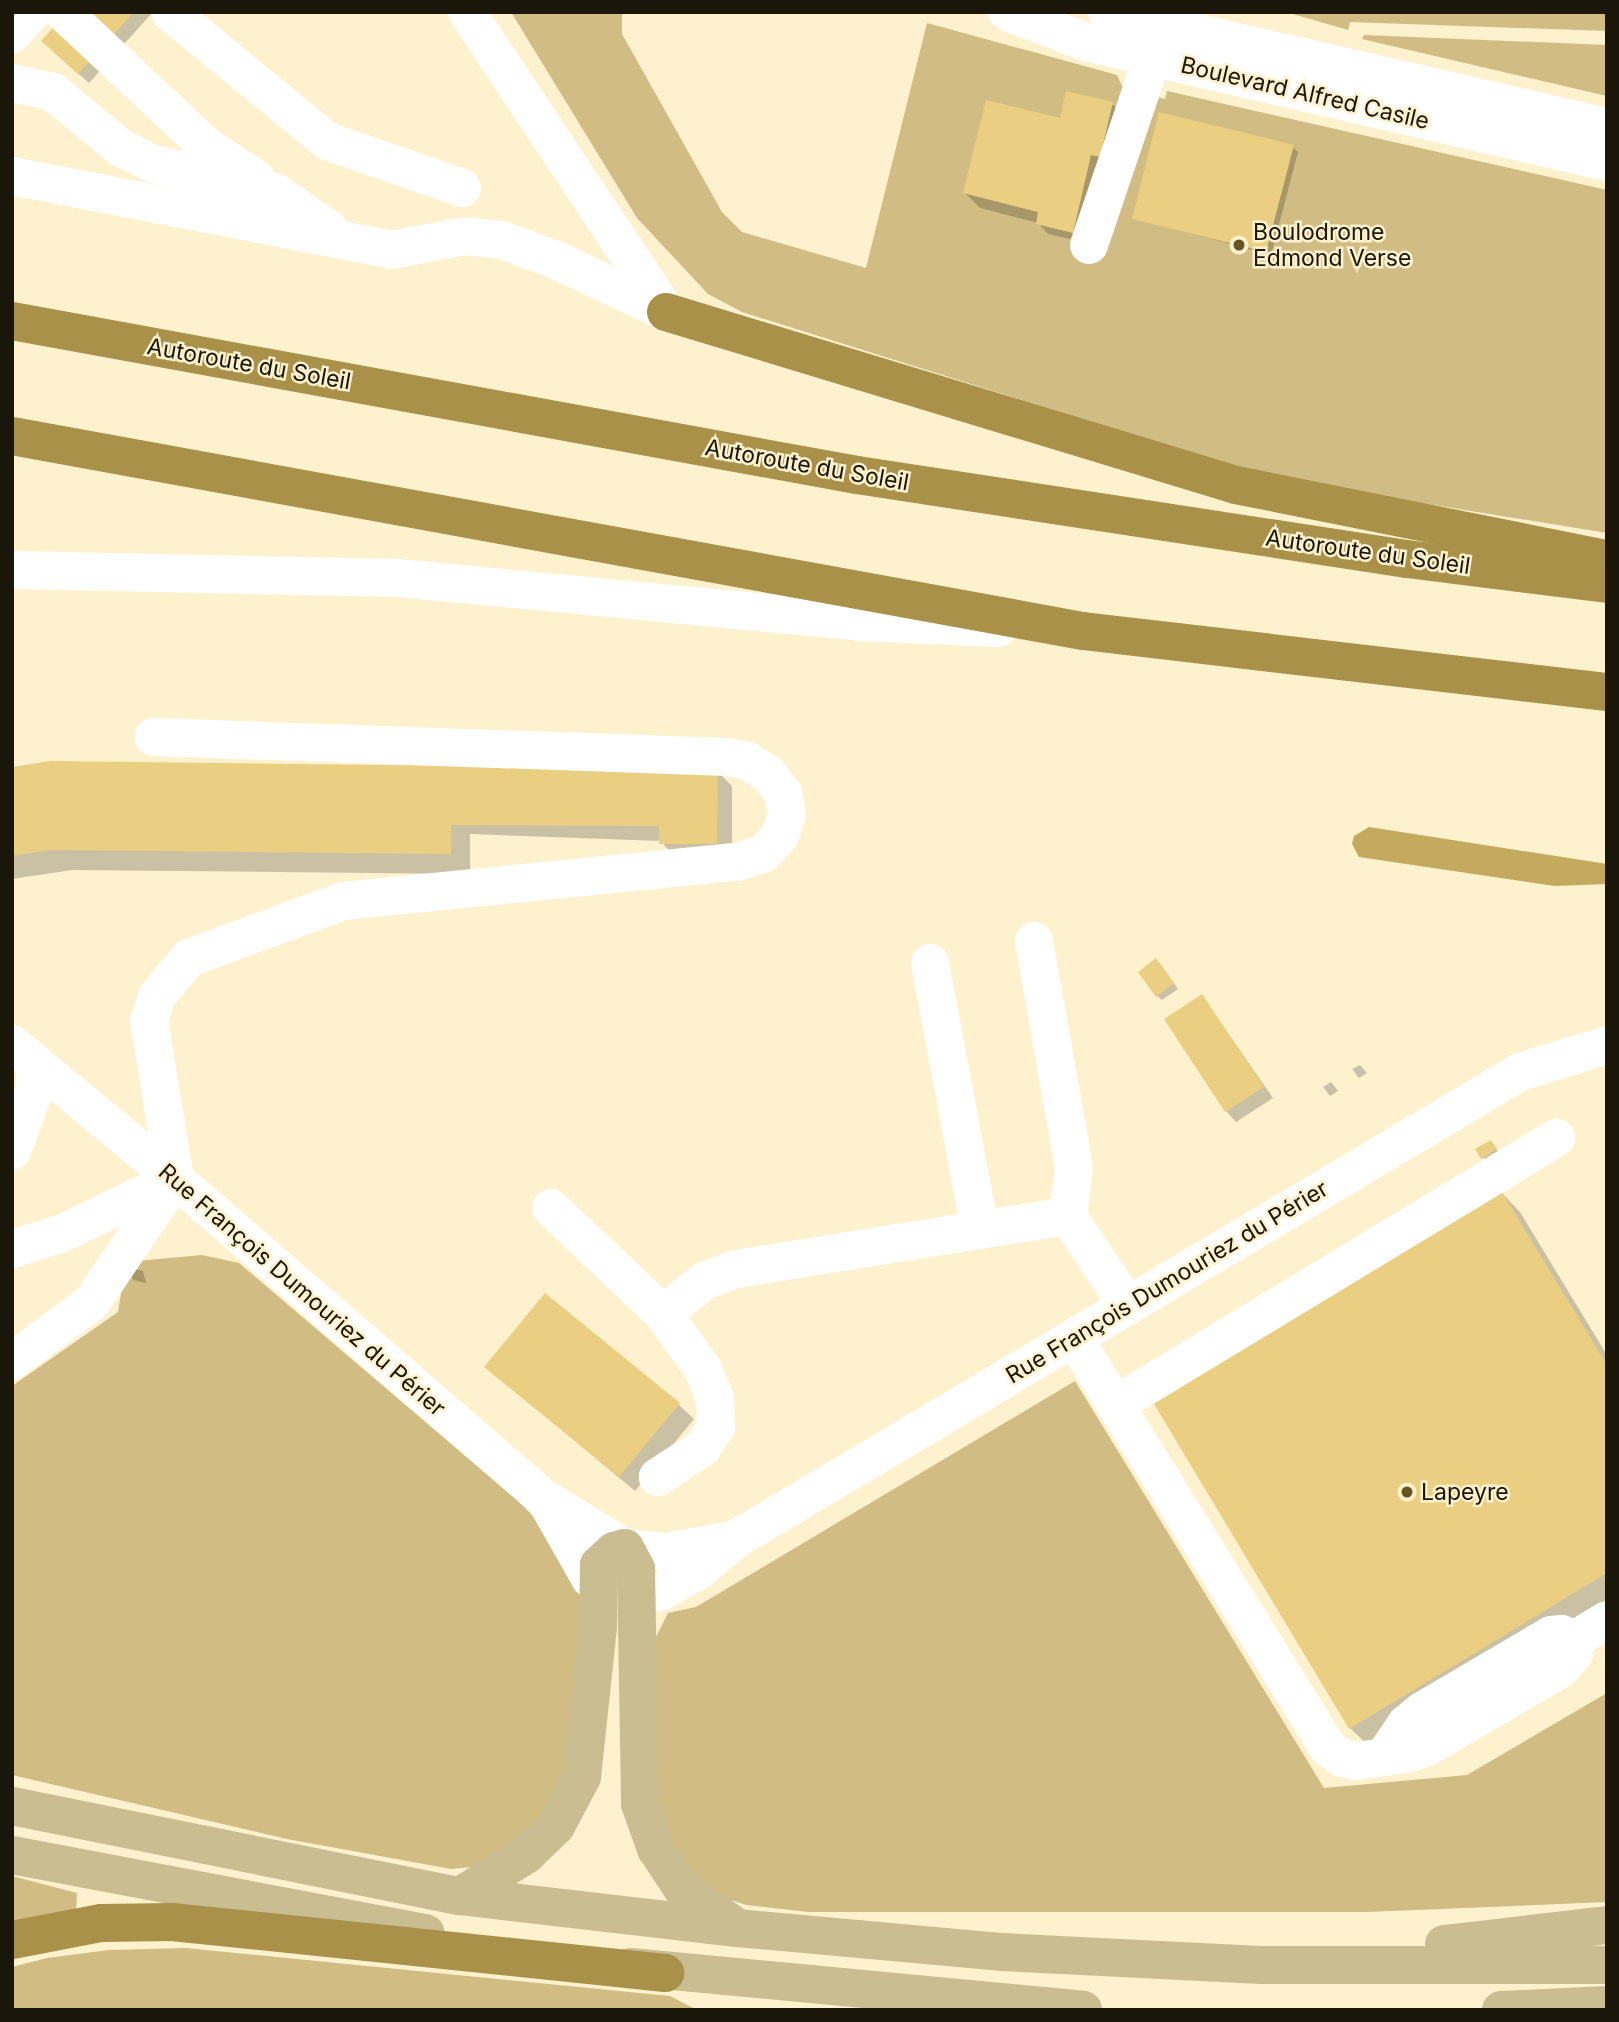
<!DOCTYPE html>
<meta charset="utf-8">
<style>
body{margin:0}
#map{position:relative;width:1619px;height:2022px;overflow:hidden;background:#fdf1ce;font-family:Inter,sans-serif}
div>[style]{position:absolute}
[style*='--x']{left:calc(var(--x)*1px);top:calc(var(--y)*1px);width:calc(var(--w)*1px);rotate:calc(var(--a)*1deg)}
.green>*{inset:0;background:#d1bd84}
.water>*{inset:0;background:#c4aa5e}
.shadow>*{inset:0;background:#0003}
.building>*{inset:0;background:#eacf83}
.minor>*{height:38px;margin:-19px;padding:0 19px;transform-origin:19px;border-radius:19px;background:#fff}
.major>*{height:38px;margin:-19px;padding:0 19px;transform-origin:19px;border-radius:19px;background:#cbbd92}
.highway>*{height:38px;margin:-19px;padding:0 19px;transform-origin:19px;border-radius:19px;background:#a9914a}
.dots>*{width:19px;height:19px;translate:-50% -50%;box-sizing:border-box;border:4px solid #fdf1ce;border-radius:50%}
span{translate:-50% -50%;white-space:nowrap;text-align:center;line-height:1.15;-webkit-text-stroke:5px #fdf1ce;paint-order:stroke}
.street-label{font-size:23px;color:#1b160a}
.poi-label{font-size:23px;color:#1b160a}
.left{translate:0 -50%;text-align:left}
.frame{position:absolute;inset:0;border:14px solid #1b160a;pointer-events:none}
</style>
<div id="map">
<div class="green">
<i style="clip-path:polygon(511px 12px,622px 12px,622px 34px,722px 212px,742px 232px,866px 268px,927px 23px,1117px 75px,1123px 88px,1165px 99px,1167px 91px,1607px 190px,1607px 533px,1341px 490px,1229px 465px,742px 312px,708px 294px,637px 218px)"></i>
<i style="clip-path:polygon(1286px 12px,1607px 12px,1607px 31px,1350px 22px,1348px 30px)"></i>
<i style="clip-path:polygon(1364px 35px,1607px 45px,1607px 96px,1362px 39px)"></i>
<i style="clip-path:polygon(202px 1255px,239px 1263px,518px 1501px,551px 1534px,581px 1598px,572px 1762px,541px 1823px,482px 1866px,451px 1869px,287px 1839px,12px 1775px,12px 1386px,118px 1312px,126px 1262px)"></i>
<i style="clip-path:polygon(1075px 1381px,1324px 1788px,1467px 1775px,1607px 1693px,1607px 1902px,1367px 1912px,808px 1912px,746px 1905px,710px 1893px,685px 1872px,654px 1809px,654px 1641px,668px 1613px,696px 1607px)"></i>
<i style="clip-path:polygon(12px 1876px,77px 1893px,76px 1911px,12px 1924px)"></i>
<i style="clip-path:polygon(186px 1948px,670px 1996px,697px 2010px,12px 2010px,12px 1967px,47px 1958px,109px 1950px)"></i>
</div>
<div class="water">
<i style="clip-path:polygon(1369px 827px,1607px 864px,1607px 884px,1555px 886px,1359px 857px,1352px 844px,1354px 836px)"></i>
</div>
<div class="shadow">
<i style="clip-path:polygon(70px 12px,153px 12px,89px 83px,53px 51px)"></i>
<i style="clip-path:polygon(1112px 104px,1123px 114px,1083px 242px,1048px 234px,1038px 223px,980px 208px,965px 193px,1061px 120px)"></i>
<i style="clip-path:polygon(1293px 147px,1298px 152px,1271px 255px,1134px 218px)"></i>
<i style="clip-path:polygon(12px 769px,717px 771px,732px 786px,732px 859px,676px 859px,661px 841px,470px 834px,470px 874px,72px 870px,12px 879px)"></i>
<i style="clip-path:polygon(1161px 965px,1178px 989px,1162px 1000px,1157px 996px)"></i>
<i style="clip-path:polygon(1202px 996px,1273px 1098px,1236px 1122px,1226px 1111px)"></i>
<i style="clip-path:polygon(1360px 1065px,1367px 1073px,1359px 1078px,1352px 1069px)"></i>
<i style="clip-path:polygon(1331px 1082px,1338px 1091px,1330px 1096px,1323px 1087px)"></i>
<i style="clip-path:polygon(1491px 1142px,1500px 1154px,1487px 1162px,1483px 1157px)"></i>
<i style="clip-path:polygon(1500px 1191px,1520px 1212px,1607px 1355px,1607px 1605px,1371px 1748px,1350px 1728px)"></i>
<i style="clip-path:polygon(129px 1268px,143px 1271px,146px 1283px,133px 1280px)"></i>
<i style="clip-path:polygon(486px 1367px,678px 1404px,694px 1419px,635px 1491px)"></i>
</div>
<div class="building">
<i style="clip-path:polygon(67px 12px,134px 12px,78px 74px,41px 41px)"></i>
<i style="clip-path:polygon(1066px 91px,1113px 102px,1100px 157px,1091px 155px,1073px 233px,1036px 224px,1038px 212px,963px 193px,986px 100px,1060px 118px)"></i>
<i style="clip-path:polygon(1159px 112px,1294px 145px,1266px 252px,1132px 219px)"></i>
<i style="clip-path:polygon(50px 761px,718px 769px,717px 844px,659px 844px,659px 826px,451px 825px,451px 854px,51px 850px,12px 856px,12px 767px)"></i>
<i style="clip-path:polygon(1156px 958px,1174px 983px,1156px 997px,1138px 972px)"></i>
<i style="clip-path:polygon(1202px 994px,1264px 1087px,1225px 1112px,1164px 1019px)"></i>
<i style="clip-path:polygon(1491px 1140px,1497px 1149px,1481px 1159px,1475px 1149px)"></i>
<i style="clip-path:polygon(1500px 1189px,1607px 1365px,1607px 1573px,1349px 1729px,1151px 1399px)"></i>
<i style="clip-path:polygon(545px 1293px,680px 1403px,619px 1477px,484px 1367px)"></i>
</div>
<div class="minor">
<i style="--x:63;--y:12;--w:193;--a:43.1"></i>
<i style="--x:204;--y:144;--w:63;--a:33.9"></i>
<i style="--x:170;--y:12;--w:203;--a:39.4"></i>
<i style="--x:327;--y:141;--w:143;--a:19.2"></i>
<i style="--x:467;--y:12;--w:360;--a:56.4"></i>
<i style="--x:1007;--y:12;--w:88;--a:20.7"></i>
<i style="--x:1089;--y:43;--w:531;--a:12.94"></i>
<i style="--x:1107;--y:12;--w:513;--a:12.95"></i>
<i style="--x:12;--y:34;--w:30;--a:-48"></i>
<i style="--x:12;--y:83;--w:42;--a:12.4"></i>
<i style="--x:53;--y:92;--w:88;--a:39.5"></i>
<i style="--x:121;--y:148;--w:37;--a:26"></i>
<i style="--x:154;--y:164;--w:124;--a:13"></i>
<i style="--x:275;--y:192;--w:65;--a:34.4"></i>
<i style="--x:12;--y:176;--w:386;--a:11"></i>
<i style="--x:391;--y:250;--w:75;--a:-10.7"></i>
<i style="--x:465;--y:236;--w:37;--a:6"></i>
<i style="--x:502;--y:240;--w:55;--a:20.1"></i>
<i style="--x:554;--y:259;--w:124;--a:25.3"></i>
<i style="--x:1089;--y:245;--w:222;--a:-71.3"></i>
<i style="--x:12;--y:570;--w:386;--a:1.2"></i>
<i style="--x:398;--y:578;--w:464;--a:5.4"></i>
<i style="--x:860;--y:622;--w:138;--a:2.5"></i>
<i style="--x:1034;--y:941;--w:230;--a:80"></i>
<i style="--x:1074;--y:1168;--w:48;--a:97.1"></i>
<i style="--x:930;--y:963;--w:272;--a:79.4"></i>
<i style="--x:12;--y:1044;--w:212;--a:39.6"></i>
<i style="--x:175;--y:1179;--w:489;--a:40.9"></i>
<i style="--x:12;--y:1151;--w:66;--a:-69.6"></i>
<i style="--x:35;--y:1089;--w:26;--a:-90"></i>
<i style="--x:551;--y:1208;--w:154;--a:43.4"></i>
<i style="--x:663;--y:1314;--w:68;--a:54"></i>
<i style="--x:703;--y:1369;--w:32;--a:68"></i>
<i style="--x:715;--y:1399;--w:28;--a:88"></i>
<i style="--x:716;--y:1427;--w:25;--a:124"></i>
<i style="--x:702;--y:1448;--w:53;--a:146.6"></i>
<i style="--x:12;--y:1249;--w:53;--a:-17.4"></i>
<i style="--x:63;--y:1233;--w:123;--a:-25.9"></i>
<i style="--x:663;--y:1314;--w:53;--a:-38.8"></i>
<i style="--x:704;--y:1281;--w:34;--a:-21"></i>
<i style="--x:736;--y:1269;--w:336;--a:-9.1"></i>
<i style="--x:1068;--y:1216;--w:108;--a:56.3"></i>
<i style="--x:1074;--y:1338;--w:482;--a:58.2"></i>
<i style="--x:1328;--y:1748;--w:17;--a:36"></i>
<i style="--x:1342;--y:1758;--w:14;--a:12"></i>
<i style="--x:1356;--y:1761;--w:50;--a:-8"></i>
<i style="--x:1406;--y:1754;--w:22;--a:-18"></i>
<i style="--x:1427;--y:1747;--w:156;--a:-30.3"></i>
<i style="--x:1562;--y:1668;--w:19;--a:-51"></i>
<i style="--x:1574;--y:1653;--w:12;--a:-110"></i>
<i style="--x:1570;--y:1642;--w:11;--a:-135"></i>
<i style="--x:1562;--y:1634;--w:11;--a:175"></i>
<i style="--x:1551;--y:1635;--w:150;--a:149.5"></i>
<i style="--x:1422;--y:1711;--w:21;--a:141"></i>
<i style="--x:1406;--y:1724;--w:40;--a:124"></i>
<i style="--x:12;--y:1361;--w:98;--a:-36.3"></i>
<i style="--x:91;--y:1303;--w:150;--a:-55.9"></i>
<i style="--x:175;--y:1179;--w:160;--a:-99.3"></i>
<i style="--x:149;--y:1021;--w:26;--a:-72"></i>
<i style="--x:157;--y:996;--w:50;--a:-49.9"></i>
<i style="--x:189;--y:958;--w:164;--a:-20.3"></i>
<i style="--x:343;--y:901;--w:396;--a:-5.7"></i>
<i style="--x:737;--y:862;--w:27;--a:-17"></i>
<i style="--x:763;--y:854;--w:25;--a:-47"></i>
<i style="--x:780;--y:836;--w:22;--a:-72"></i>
<i style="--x:787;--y:815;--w:22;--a:-100"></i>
<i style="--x:783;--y:793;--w:24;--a:-128"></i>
<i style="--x:768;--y:774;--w:24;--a:-147"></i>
<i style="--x:748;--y:761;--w:21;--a:-169"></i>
<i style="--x:727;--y:757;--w:574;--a:-178"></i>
<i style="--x:1115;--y:1405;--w:516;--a:-31.19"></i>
<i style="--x:545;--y:1499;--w:94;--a:31.5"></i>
<i style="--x:625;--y:1548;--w:42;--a:5.4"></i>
<i style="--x:667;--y:1552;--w:70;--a:-10.7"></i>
<i style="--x:736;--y:1539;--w:46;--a:139.4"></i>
<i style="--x:701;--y:1569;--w:45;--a:150.6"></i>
<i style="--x:662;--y:1591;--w:25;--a:166"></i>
<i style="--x:638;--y:1597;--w:29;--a:-174"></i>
<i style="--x:609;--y:1594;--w:25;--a:-140"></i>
<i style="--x:590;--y:1578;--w:91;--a:-119.7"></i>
<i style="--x:736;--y:1539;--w:913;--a:-30.78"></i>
<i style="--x:1520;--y:1072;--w:91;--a:-17.2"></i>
<i style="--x:1570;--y:1642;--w:43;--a:-30.7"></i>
</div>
<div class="major">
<i style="--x:12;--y:1806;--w:457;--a:11.4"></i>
<i style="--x:460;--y:1896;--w:279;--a:6.6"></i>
<i style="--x:737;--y:1928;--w:267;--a:5.2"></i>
<i style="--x:1003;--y:1952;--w:258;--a:2.9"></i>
<i style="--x:1261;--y:1965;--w:346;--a:0"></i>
<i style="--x:12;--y:1855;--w:421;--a:10.7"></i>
<i style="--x:460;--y:1896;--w:78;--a:-31.8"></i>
<i style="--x:526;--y:1855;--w:42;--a:-44"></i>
<i style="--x:556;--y:1826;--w:55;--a:-62"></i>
<i style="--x:582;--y:1777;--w:150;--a:-83.9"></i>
<i style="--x:598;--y:1628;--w:63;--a:-89.1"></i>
<i style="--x:599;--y:1565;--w:21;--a:-43"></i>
<i style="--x:614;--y:1551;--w:11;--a:-15"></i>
<i style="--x:625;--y:1548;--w:24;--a:62"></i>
<i style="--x:636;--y:1569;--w:235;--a:89"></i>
<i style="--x:640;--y:1804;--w:48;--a:70.4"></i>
<i style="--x:656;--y:1849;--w:47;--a:56.3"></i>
<i style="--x:682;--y:1888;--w:67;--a:35.8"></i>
<i style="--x:1444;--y:1944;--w:164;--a:-6.6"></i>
<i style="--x:631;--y:1967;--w:454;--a:5.4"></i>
<i style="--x:1501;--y:2010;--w:106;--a:-2.7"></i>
</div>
<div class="highway">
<i style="--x:666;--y:312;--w:596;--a:16.88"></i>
<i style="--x:1236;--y:485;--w:378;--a:11.3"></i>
<i style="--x:12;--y:321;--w:859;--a:10.33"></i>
<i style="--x:857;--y:475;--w:556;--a:8.68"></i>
<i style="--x:1407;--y:559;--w:202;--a:7.1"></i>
<i style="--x:12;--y:436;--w:1089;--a:10.32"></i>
<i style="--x:1083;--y:631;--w:528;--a:6.64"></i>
<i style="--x:12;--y:1940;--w:91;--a:-10.8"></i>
<i style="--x:101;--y:1923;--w:71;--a:-0.8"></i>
<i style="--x:172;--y:1922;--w:496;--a:5.9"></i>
</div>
<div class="dots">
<i style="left:1239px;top:245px;background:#652"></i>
<i style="left:1407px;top:1492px;background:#652"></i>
</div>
<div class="street-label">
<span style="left:1305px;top:93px;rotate:13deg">Boulevard Alfred Casile</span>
<span style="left:249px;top:364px;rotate:10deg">Autoroute du Soleil</span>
<span style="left:807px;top:465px;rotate:10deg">Autoroute du Soleil</span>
<span style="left:1368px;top:552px;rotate:8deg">Autoroute du Soleil</span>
<span style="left:1167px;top:1282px;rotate:-31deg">Rue François Dumouriez du Périer</span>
<span style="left:302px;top:1290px;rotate:41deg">Rue François Dumouriez du Périer</span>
</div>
<div class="poi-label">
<span class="left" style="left:1253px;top:245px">Boulodrome<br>Edmond Verse</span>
<span class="left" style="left:1421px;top:1492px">Lapeyre</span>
</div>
<div class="frame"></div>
</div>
